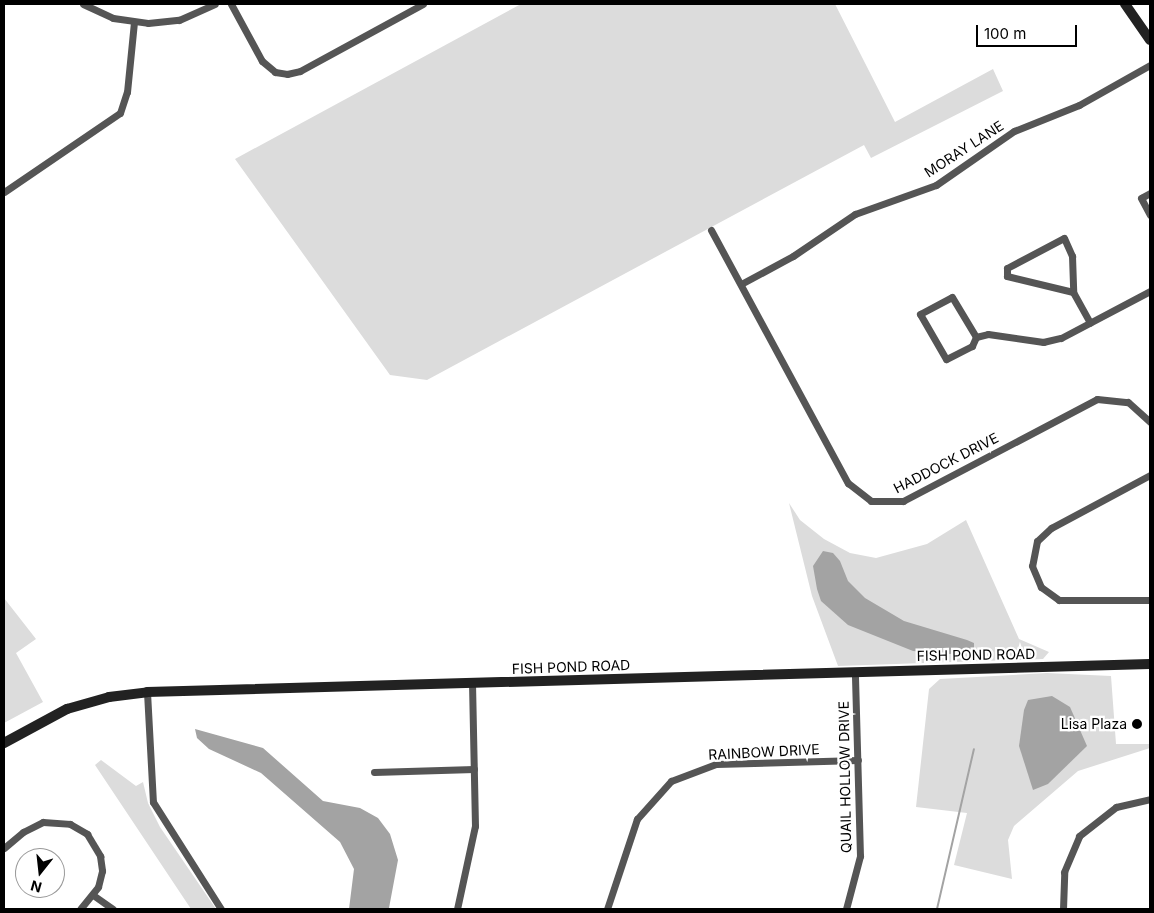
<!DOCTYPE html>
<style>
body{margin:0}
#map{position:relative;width:1154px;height:913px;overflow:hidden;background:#fff;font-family:Inter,sans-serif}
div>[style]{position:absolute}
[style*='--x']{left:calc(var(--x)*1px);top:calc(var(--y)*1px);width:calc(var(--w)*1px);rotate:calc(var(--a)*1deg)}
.green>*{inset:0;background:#dcdcdc}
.water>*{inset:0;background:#a3a3a3}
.stream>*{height:2px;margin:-1px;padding:0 1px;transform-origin:1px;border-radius:1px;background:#a3a3a3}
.street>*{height:7px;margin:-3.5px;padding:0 3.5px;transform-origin:3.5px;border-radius:3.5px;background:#555}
.secondary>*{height:10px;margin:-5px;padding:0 5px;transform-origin:5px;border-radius:5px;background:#222}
.dots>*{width:14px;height:14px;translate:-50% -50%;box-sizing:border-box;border:2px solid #fff;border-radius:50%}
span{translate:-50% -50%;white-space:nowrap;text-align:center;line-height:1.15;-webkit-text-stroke:4.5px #fff;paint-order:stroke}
.street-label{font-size:14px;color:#000}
.poi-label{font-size:14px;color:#000}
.right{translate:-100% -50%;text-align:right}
.frame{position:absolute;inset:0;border:5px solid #000;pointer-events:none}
.north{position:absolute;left:15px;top:848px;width:50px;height:50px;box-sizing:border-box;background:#fff;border:1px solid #999;border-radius:50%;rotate:196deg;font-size:14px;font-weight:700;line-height:20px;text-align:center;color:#000}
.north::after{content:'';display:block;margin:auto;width:18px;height:22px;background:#000;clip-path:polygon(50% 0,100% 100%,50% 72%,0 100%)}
.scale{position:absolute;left:976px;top:25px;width:101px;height:22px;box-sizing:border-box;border:2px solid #000;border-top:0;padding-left:6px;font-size:15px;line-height:18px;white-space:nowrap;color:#000;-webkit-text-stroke:4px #fff;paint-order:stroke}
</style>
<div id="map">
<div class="green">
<i style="clip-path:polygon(521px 4px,835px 4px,895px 122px,993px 69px,1003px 91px,871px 158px,864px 145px,427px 380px,390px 375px,235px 159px)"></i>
<i style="clip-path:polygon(789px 503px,800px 520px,824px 539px,850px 553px,876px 558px,927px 544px,966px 520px,1019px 639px,1049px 652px,1043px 659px,838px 666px,812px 596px)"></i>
<i style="clip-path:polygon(4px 598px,36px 639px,16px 653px,43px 702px,4px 723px)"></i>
<i style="clip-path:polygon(1047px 673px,1111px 676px,1116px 744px,1150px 744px,1150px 748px,1078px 771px,1014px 826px,1008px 840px,1012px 879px,954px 865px,967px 813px,916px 807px,929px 689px,940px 679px)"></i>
<i style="clip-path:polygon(101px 760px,136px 786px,143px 782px,148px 803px,160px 827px,216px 909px,191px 909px,95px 765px)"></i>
</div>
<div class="water">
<i style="clip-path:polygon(823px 551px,833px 553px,840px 561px,848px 581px,865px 598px,904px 621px,967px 640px,974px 643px,974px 649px,950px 654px,913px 651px,848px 625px,821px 601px,817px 589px,813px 566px)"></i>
<i style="clip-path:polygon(1052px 696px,1070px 707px,1087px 746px,1048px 784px,1033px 790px,1019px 746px,1024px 710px,1028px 700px)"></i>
<i style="clip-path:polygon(195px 729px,263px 748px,323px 801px,360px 808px,378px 818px,390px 834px,398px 860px,389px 908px,349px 909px,354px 869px,340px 842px,261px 773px,209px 749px,197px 738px)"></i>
</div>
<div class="stream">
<i style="--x:937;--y:909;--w:164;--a:-77"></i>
</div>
<div class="street">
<i style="--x:83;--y:4;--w:33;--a:25"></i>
<i style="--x:113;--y:18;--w:35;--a:8"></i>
<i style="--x:148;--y:23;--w:31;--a:-6"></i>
<i style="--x:179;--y:20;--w:39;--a:-24"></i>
<i style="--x:231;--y:4;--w:65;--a:61.5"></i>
<i style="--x:262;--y:61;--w:17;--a:40"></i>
<i style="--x:275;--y:72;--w:12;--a:9"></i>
<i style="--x:287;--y:74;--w:13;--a:-13"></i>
<i style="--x:300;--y:71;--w:140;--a:-28.6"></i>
<i style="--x:4;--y:192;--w:140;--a:-34.3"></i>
<i style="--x:120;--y:113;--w:22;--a:-72"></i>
<i style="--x:127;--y:92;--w:70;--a:-84.3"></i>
<i style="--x:1150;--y:193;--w:10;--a:151"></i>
<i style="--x:1141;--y:198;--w:19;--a:62"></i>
<i style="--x:711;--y:230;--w:288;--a:61.6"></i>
<i style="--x:848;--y:483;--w:29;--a:38"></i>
<i style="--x:871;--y:501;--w:32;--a:0"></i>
<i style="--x:903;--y:501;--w:219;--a:-27.7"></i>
<i style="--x:1097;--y:399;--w:31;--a:6"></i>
<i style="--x:1128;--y:402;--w:30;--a:42"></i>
<i style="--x:1064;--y:238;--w:20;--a:66"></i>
<i style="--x:1072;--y:256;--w:36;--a:88"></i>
<i style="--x:1073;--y:292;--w:68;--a:-166.4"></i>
<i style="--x:1007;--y:276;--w:8;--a:-90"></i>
<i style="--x:1007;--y:268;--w:64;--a:-27.8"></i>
<i style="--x:741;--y:284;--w:59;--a:-28.3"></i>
<i style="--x:793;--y:256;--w:75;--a:-34.1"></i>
<i style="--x:855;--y:214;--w:86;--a:-19.7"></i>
<i style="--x:936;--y:185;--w:95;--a:-34.7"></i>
<i style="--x:1014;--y:131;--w:70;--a:-21.8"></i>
<i style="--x:1079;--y:105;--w:81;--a:-29.4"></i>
<i style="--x:1073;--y:292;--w:35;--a:61"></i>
<i style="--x:952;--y:297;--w:47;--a:59"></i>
<i style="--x:976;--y:337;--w:10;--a:114"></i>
<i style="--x:972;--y:346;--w:29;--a:153"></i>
<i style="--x:946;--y:359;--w:52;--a:-120"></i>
<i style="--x:920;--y:314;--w:36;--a:-28"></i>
<i style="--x:976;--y:337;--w:12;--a:-14"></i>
<i style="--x:988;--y:334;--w:56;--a:8.3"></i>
<i style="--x:1043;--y:342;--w:18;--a:-13"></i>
<i style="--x:1061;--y:338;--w:101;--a:-27.8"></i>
<i style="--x:1150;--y:475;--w:112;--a:151.8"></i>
<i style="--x:1051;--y:528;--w:19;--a:137"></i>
<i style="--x:1037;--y:541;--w:25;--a:101"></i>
<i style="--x:1032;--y:566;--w:23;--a:67"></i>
<i style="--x:1041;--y:587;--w:22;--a:36"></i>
<i style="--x:1059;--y:600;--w:91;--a:0"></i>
<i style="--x:147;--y:692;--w:110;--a:86.9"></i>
<i style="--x:153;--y:802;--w:127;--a:57.6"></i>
<i style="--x:374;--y:772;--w:100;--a:-1.7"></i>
<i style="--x:4;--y:848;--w:25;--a:-40"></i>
<i style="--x:23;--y:832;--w:22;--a:-27"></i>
<i style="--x:43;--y:822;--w:27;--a:4"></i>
<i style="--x:70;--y:824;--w:20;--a:30"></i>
<i style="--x:87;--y:834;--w:26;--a:59"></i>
<i style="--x:100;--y:856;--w:15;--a:82"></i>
<i style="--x:102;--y:871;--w:16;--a:104"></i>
<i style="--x:98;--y:887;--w:28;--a:129"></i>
<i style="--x:93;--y:895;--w:24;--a:35"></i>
<i style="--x:457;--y:909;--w:85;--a:-77.8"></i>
<i style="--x:475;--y:826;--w:142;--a:-91.2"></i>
<i style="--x:607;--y:909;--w:95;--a:-71.6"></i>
<i style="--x:637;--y:819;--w:51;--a:-48.2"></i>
<i style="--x:671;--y:781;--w:48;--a:-20.7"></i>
<i style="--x:716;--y:764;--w:142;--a:-1.6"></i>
<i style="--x:846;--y:909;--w:55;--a:-75.2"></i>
<i style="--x:860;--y:856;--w:184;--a:-91.6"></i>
<i style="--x:1063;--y:909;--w:37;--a:-88"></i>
<i style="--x:1064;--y:872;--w:39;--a:-67"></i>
<i style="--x:1079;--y:836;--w:47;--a:-38.1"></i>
<i style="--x:1116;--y:807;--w:35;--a:-13"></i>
</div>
<div class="secondary">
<i style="--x:1125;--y:4;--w:44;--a:55.2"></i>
<i style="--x:4;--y:743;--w:72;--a:-28.4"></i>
<i style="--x:67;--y:709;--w:44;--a:-15.9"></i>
<i style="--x:109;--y:697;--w:38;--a:-7"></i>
<i style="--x:147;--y:692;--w:1003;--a:-1.6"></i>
</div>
<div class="dots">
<i style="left:1137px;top:724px;background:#000"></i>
</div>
<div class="street-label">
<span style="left:964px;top:149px;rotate:-33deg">MORAY LANE</span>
<span style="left:946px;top:463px;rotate:-27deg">HADDOCK DRIVE</span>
<span style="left:976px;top:655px;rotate:-1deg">FISH POND ROAD</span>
<span style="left:571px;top:667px;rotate:-2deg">FISH POND ROAD</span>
<span style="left:764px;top:752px;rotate:-3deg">RAINBOW DRIVE</span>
<span style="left:845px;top:777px;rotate:-91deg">QUAIL HOLLOW DRIVE</span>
</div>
<div class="poi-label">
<span class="right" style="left:1127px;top:724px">Lisa Plaza</span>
</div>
<div class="frame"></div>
<div class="north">N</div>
<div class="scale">100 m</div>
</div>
